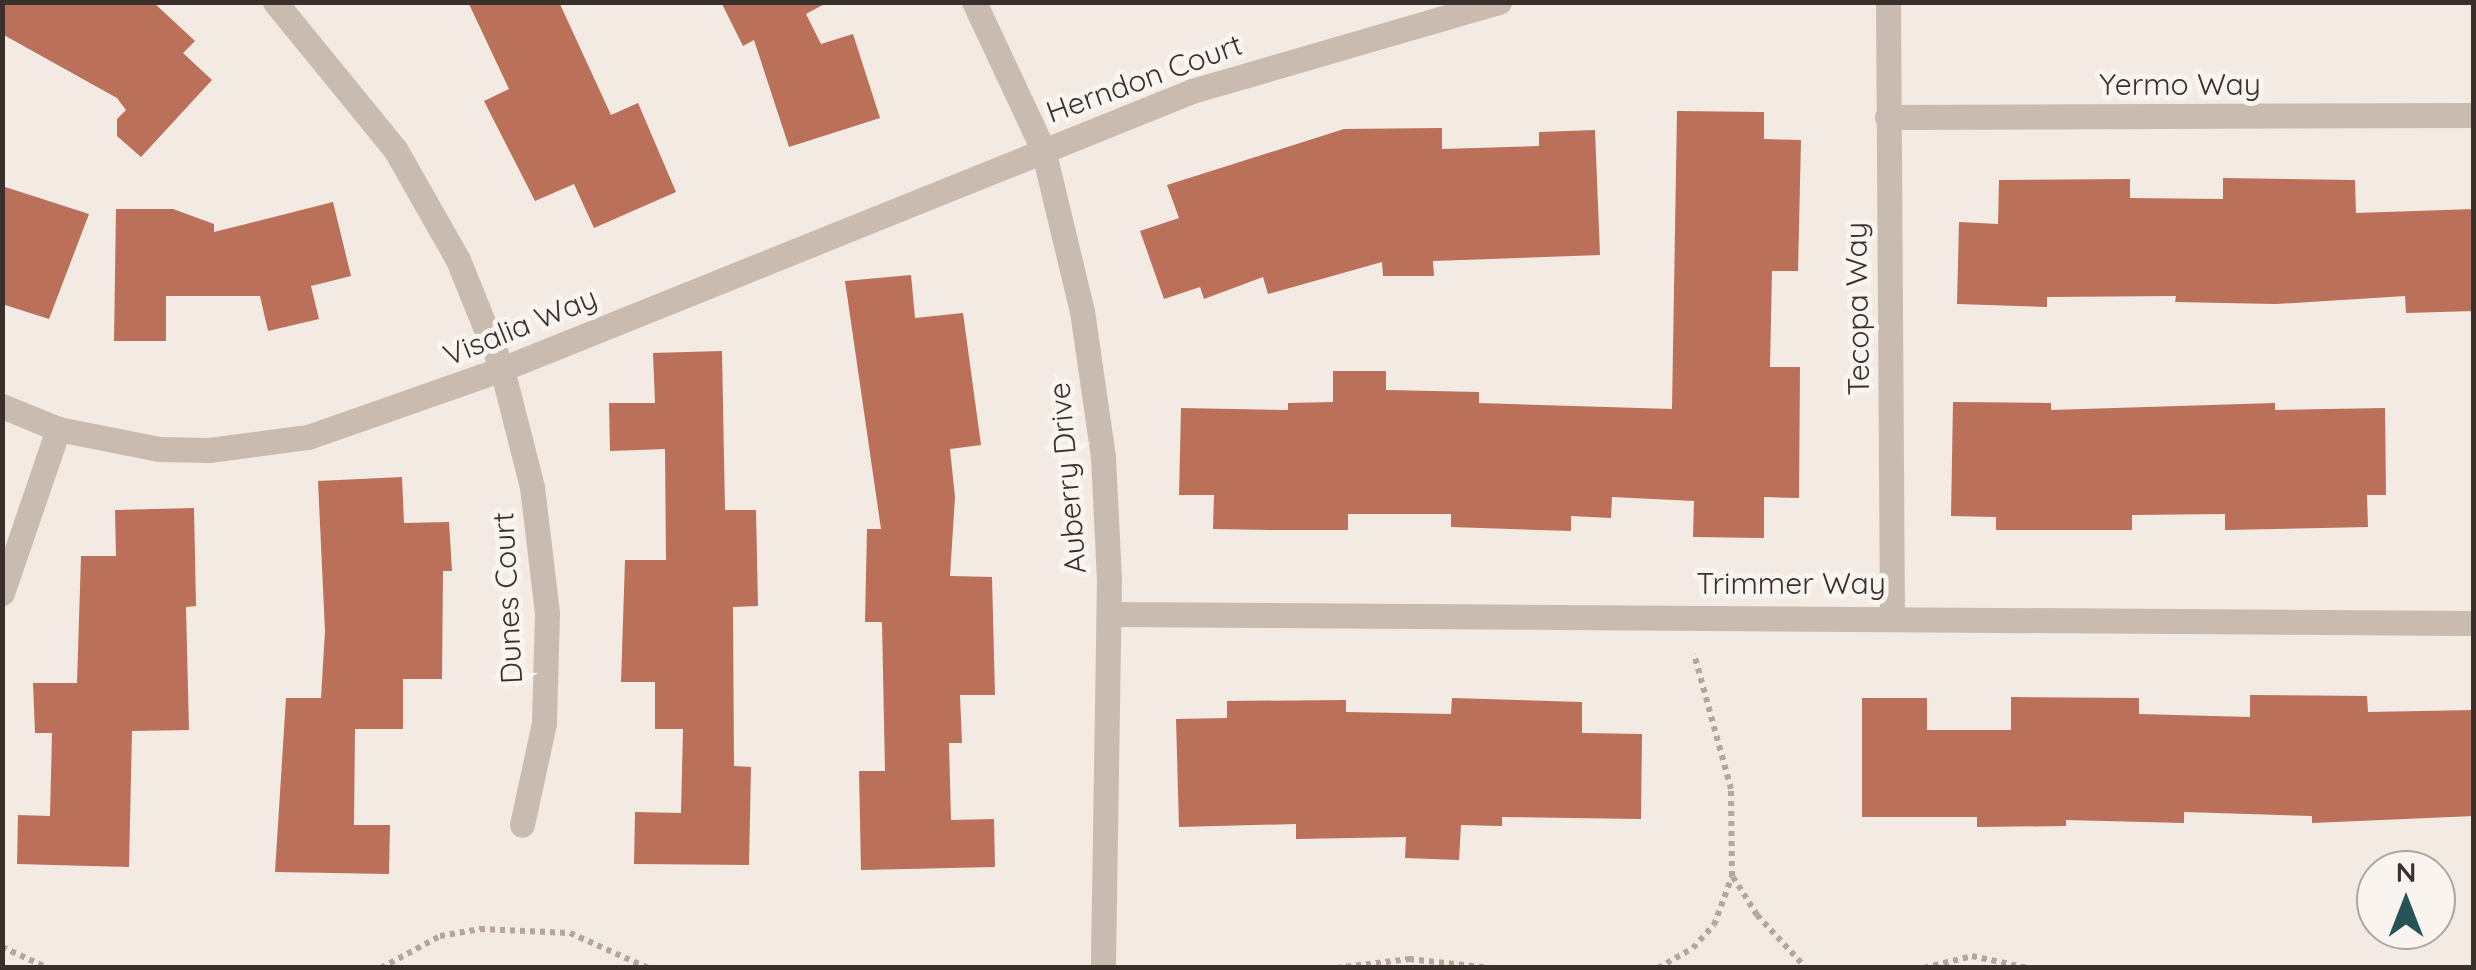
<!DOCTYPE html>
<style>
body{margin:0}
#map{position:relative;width:2476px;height:970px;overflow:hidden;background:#f2eae3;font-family:Quicksand,sans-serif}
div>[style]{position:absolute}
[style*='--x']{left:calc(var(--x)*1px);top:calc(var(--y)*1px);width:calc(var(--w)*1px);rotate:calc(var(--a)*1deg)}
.building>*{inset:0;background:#ba7059}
.path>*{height:6px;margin-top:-3px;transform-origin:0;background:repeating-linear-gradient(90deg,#b5a59a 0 5px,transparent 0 10px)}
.minor>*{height:25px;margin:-12.5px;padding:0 12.5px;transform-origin:12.5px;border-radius:12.5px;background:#c9bbaf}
.tertiary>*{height:25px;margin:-12.5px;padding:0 12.5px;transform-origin:12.5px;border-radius:12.5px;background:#c9bbaf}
span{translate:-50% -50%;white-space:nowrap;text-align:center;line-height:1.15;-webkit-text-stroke:10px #f9f4ef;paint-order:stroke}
.street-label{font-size:30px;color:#39302c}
.frame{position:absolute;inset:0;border:5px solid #39302c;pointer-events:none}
.north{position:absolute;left:2356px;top:850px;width:100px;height:100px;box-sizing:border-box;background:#f9f4ef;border:2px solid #aca6a1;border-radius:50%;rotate:0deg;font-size:28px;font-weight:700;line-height:40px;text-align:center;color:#39302c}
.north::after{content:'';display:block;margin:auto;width:35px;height:45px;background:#265356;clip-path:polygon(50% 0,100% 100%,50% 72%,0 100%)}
</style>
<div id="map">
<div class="building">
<i style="clip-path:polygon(2px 2px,153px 2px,195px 41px,183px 53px,212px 80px,141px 157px,117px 136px,117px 119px,126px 110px,117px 98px,2px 34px)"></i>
<i style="clip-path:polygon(468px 2px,559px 2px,611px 115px,638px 103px,676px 192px,594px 228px,574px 184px,535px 201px,484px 101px,509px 89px)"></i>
<i style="clip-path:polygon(721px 2px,828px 2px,806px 14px,821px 44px,853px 34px,880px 118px,789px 147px,754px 40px,743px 46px)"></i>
<i style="clip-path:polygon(1677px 111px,1764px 112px,1764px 139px,1801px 140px,1798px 271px,1772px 271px,1770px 367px,1800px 367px,1799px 498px,1764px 497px,1764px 538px,1693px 537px,1694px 501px,1612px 497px,1611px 518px,1571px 516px,1571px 531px,1451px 527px,1451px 514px,1348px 514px,1348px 530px,1271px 530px,1213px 529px,1214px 495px,1179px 495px,1181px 408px,1288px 410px,1288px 403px,1333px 402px,1333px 371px,1386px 371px,1386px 390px,1479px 392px,1479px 403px,1672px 409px)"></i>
<i style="clip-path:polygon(1442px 128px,1442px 149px,1539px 146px,1539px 132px,1595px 130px,1600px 255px,1433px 261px,1434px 276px,1383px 276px,1382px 262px,1268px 294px,1263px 277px,1204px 299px,1200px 287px,1164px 299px,1140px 231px,1179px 218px,1167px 185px,1344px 129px)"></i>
<i style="clip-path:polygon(2223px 178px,2355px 180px,2356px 213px,2474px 209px,2474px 311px,2406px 313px,2405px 296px,2276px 304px,2175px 302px,2176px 296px,2047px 297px,2047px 307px,1957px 304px,1959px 222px,1998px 224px,1999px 180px,2130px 179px,2130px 198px,2223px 199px)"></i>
<i style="clip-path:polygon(2px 186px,89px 214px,49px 319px,2px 304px)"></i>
<i style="clip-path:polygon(333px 202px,351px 276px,311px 286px,319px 319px,268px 331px,260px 296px,166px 296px,166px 341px,114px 341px,116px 209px,173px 209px,214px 224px,214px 232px)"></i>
<i style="clip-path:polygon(911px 275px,915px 318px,963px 313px,981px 445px,950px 449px,955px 497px,950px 576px,992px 577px,995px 695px,960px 695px,962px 743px,949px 743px,951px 820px,994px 819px,995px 867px,861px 870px,859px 771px,885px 771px,882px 622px,865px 622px,867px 529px,881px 529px,845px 281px)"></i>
<i style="clip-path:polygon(722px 351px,725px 510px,756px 510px,758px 606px,733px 607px,734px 766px,751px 767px,749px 865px,634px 864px,635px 812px,681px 813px,683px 729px,655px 729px,655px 682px,621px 682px,625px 560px,666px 560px,665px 449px,610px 451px,609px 403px,655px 403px,653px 353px)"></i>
<i style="clip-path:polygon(1953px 402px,2051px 403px,2051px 410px,2275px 403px,2275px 410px,2385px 408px,2386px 495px,2367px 495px,2368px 527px,2225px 530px,2225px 514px,2132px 515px,2132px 530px,1996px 530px,1996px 517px,1951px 516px)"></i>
<i style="clip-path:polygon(402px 477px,404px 523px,449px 522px,452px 571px,443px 571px,442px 679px,403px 679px,403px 729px,355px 729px,354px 825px,390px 825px,389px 874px,275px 872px,286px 698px,321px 698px,325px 631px,318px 481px)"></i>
<i style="clip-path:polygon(194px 508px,196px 606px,186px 607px,189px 730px,132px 731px,129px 867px,17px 864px,18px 815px,50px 816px,52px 733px,35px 733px,33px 683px,77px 683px,81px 556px,116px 556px,115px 510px)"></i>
<i style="clip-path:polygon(2250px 695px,2367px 696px,2368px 712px,2474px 710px,2474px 816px,2312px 823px,2312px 816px,2184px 812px,2184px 823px,2066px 820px,2066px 826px,1977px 827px,1977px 817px,1862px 817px,1862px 698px,1927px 698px,1927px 730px,2011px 730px,2011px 697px,2139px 698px,2139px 714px,2250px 717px)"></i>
<i style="clip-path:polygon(1452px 698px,1582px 702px,1582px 733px,1642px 734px,1641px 819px,1502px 817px,1502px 826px,1461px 825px,1459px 860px,1405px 858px,1406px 837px,1296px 839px,1296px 824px,1179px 827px,1176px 719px,1227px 718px,1227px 701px,1346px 700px,1346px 712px,1451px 714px)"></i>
</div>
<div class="path">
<i style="--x:1733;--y:877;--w:45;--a:57.7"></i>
<i style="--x:1757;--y:915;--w:72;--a:47.2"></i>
<i style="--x:2;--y:947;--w:51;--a:24.5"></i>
<i style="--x:381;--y:968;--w:67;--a:-28.5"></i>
<i style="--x:440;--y:936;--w:41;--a:-9.9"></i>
<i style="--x:480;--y:929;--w:90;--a:2.5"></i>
<i style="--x:570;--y:933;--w:85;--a:24.2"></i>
<i style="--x:1336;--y:968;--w:74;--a:-7"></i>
<i style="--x:1409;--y:959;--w:82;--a:6.3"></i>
<i style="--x:1658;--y:968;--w:40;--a:-29.7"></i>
<i style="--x:1693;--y:948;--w:31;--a:-48"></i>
<i style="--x:1714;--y:925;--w:52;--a:-69.8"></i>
<i style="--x:1732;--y:876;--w:87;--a:-90.7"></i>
<i style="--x:1731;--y:789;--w:140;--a:-105.3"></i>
<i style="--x:1924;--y:968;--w:49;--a:-14"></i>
<i style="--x:1972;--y:956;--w:57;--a:12.1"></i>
</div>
<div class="minor">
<i style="--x:275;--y:2;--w:190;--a:50.8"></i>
<i style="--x:395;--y:149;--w:128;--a:60.4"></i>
<i style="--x:458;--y:260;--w:118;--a:68"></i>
<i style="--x:502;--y:369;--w:122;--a:75.7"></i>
<i style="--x:532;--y:487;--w:127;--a:83.2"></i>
<i style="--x:547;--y:613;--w:110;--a:91.6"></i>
<i style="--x:544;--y:723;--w:104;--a:102.2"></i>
<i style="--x:1888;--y:2;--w:613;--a:89.63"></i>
<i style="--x:1887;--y:117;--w:587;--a:-0.2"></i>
<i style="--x:2;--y:406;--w:61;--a:22.3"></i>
<i style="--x:58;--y:429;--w:103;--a:11.2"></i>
<i style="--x:159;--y:449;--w:50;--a:1.1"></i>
<i style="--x:209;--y:450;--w:100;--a:-7.5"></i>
<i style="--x:308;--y:437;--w:206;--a:-19.3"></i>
<i style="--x:502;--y:369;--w:744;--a:-21.94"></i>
<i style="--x:1192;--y:91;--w:320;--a:-16.2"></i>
<i style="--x:2;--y:593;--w:173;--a:-71.1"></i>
<i style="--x:1109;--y:614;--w:1365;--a:0.38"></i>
</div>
<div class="tertiary">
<i style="--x:974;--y:2;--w:162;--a:64.9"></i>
<i style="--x:1043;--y:149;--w:167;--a:76.5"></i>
<i style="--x:1082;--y:311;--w:148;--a:81.8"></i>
<i style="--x:1103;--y:457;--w:122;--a:87.2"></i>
<i style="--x:1109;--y:579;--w:389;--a:90.9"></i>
</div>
<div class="street-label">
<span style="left:1144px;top:78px;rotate:-20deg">Herndon Court</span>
<span style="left:2180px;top:84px">Yermo Way</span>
<span style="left:1857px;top:309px;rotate:-91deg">Tecopa Way</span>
<span style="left:520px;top:326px;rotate:-22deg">Visalia Way</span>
<span style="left:1067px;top:478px;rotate:-95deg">Auberry Drive</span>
<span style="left:1791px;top:583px">Trimmer Way</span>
<span style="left:507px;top:598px;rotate:-93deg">Dunes Court</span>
</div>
<div class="frame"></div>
<div class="north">N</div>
</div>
